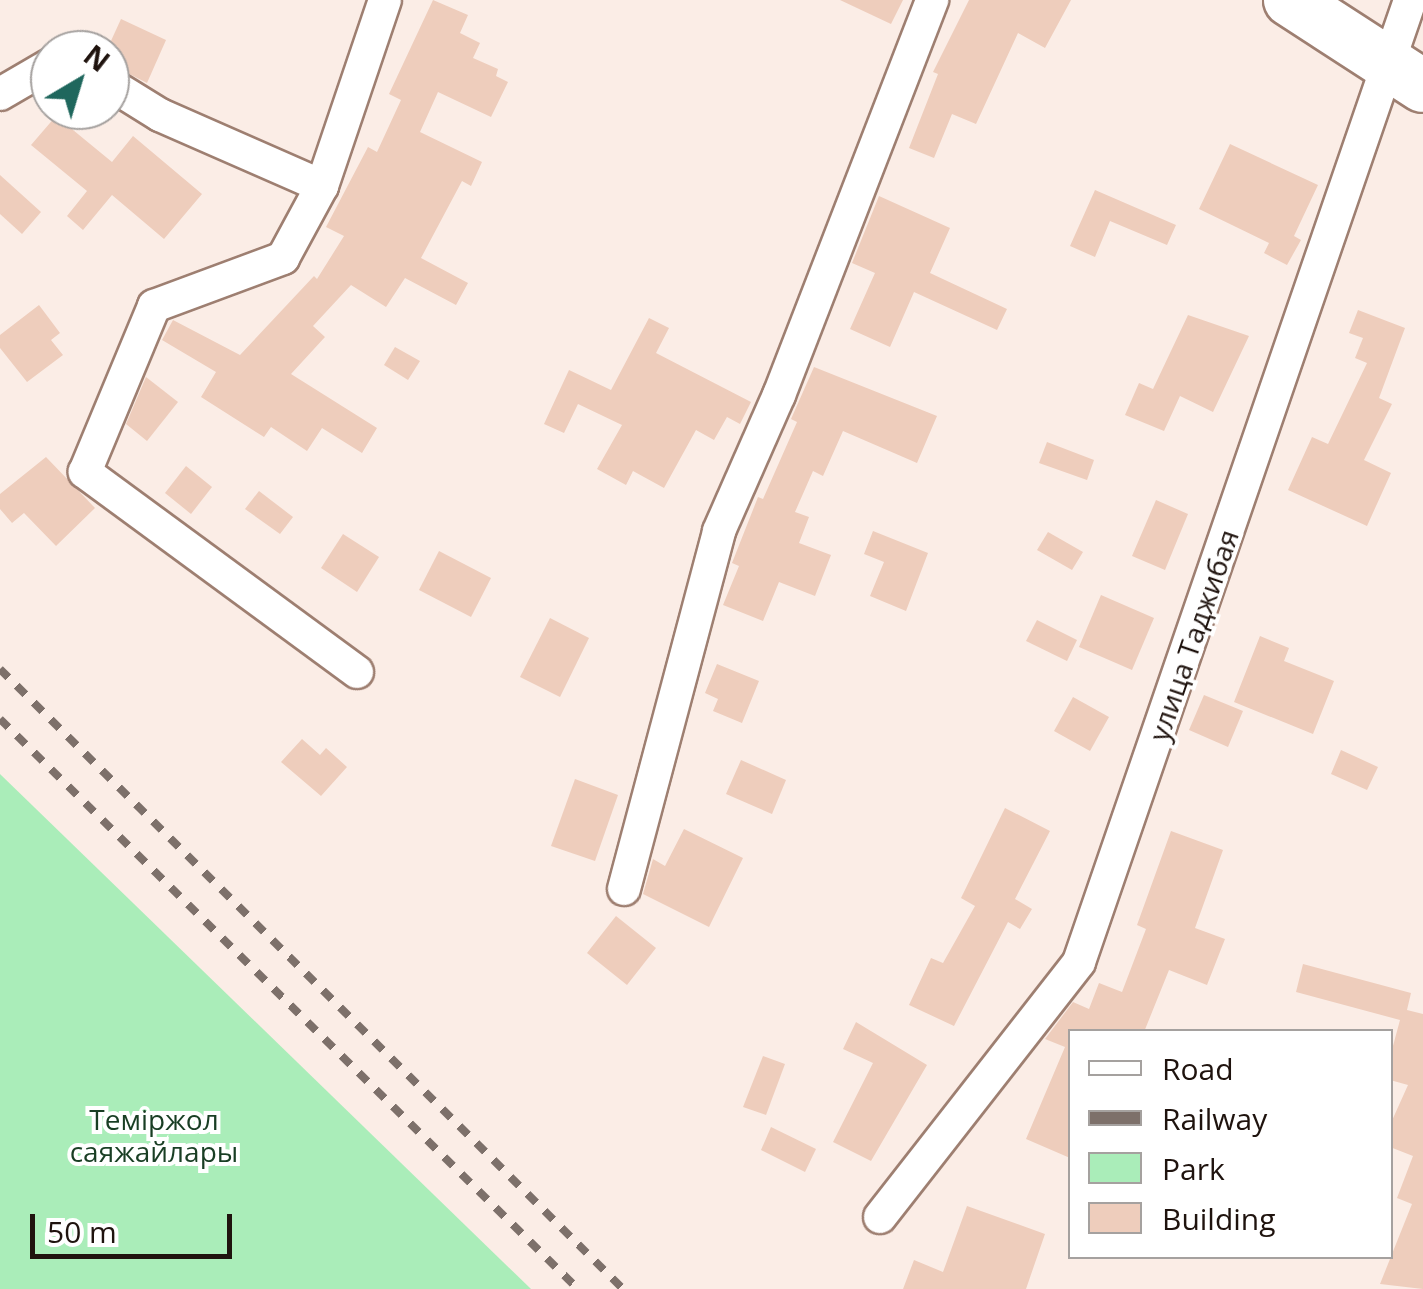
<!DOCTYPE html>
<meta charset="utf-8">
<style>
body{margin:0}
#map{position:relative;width:1423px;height:1289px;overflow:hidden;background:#fbede6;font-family:"Open Sans",sans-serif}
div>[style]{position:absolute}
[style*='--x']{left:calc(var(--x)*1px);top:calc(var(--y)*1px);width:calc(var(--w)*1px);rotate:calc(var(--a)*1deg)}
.green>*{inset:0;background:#aaedb9}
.building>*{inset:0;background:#eecdbc}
.roads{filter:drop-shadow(2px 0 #9e7f71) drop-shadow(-2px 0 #9e7f71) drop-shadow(0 2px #9e7f71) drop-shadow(0 -2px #9e7f71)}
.street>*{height:32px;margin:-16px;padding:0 16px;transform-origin:16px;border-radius:16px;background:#fff}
.primary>*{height:52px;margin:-26px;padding:0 26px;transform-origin:26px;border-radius:26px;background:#fff}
.rail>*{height:8px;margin-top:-4px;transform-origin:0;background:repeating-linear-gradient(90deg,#7d706a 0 12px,transparent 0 24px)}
span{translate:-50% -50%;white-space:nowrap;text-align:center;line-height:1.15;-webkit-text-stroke:8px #fff;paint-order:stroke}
.street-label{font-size:28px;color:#1f130e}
.park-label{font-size:28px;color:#193e24}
.legend{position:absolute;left:1068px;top:1029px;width:325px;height:230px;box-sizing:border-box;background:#fff;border:2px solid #a5a19f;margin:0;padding:12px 18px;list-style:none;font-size:30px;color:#1f130e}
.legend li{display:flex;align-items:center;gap:20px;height:50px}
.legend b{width:50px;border:2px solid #a5a19f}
.north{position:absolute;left:30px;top:30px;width:100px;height:100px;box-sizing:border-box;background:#fff;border:2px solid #a5a19f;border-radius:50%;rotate:38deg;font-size:28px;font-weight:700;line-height:40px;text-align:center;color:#1f130e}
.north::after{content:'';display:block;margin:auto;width:35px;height:45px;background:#1f675d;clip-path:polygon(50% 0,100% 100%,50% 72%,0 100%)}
.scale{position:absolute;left:30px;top:1214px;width:202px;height:45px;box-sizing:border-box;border:5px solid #1f130e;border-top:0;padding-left:12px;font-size:30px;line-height:35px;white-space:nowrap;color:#1f130e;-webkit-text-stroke:8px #fff;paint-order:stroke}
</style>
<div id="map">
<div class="green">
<i style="clip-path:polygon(0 774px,531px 1289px,0 1289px)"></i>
</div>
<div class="building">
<i style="clip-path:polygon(433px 0,468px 15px,460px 33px,480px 43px,473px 58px,498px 69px,496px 76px,508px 82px,491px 117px,438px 92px,420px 132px,482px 162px,471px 186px,462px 181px,421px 258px,468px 283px,456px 305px,405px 278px,386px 307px,351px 285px,313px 326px,325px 337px,291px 374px,377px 428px,362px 453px,322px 428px,307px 451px,271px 427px,264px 437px,201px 397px,216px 372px,162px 340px,173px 320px,240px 355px,314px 276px,317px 279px,344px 236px,326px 227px,368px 147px,377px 152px,401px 100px,389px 94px)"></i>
<i style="clip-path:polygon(840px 0,903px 0,891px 24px)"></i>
<i style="clip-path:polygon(969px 0,1071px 0,1045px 48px,1018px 33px,976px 124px,952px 114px,934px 158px,909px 148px,938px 74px,933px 72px)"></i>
<i style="clip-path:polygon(121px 19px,166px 40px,147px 83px,110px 64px,110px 43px)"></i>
<i style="clip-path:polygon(56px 116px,112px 162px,133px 136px,202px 194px,164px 239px,112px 195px,83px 230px,67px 216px,87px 191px,31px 145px)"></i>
<i style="clip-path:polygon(1230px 144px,1318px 185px,1294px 236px,1301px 240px,1287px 265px,1264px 253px,1269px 243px,1199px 209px)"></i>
<i style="clip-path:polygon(0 175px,41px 212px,22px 234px,0 214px)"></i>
<i style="clip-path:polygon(1095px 190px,1176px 225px,1167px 245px,1110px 221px,1095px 257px,1070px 246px)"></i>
<i style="clip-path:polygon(879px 196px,950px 228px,930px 273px,1007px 309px,997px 330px,914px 292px,890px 347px,850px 329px,875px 273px,852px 263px)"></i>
<i style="clip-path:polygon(39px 305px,60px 333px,51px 340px,63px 355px,27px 382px,0 348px,0 335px)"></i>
<i style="clip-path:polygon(1358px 310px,1405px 328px,1379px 398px,1392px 404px,1364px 460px,1391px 473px,1367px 526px,1288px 490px,1312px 437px,1328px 444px,1367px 363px,1355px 358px,1363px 338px,1349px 333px)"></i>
<i style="clip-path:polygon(1188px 315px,1249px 336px,1213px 412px,1180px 396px,1164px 431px,1125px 415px,1139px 383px,1153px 389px)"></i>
<i style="clip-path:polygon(649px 318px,669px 328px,656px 353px,751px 402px,740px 424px,727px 417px,714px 440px,696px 430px,664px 488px,633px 471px,626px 485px,597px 469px,622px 425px,578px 404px,564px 433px,544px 424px,569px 370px,611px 390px)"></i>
<i style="clip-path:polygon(395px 347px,420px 361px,408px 380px,384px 365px)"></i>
<i style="clip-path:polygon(814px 367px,937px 416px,917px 463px,843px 431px,823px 476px,813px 471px,795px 512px,809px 517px,799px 543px,831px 555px,815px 596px,779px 582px,763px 621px,723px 605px,739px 566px,732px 563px,758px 497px,763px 499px,797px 422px,791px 419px)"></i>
<i style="clip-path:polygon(146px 377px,178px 402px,147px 441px,126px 424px)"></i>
<i style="clip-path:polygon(1047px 442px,1094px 460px,1087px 480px,1039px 463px)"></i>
<i style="clip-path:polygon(46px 457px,95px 508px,56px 546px,24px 513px,12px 523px,0 509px,0 494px)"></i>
<i style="clip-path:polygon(186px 466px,212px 487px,191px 514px,165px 493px)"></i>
<i style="clip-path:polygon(259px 491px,293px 517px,280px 534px,245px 509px)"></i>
<i style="clip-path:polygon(1156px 500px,1188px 514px,1165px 570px,1132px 556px)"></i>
<i style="clip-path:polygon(873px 531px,928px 553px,906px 611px,870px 596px,884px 562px,864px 554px)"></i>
<i style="clip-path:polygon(1048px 532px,1083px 552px,1072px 570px,1037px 550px)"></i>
<i style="clip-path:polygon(343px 534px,379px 557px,357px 592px,321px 568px)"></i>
<i style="clip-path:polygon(439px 551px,491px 578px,471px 617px,419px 590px)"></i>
<i style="clip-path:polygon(1101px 595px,1154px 618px,1132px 670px,1079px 647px)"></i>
<i style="clip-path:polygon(550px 618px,589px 638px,560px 697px,520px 677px)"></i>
<i style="clip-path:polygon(1037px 620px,1077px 640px,1067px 661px,1026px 641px)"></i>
<i style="clip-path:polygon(1260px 636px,1289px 648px,1284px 661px,1334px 681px,1313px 734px,1234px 702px)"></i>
<i style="clip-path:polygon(717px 664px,759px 681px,742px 723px,713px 711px,718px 699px,705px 693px)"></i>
<i style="clip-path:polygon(1204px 695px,1243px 711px,1228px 747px,1189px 730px)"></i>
<i style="clip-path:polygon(1073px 697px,1109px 717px,1090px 751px,1054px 731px)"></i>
<i style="clip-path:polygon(302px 739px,320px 755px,326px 748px,347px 767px,321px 796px,281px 762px)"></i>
<i style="clip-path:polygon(1341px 750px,1378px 767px,1367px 790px,1331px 774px)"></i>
<i style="clip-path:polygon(741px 760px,786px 780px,772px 814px,726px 794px)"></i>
<i style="clip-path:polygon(575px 779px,618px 795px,595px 861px,551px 846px)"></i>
<i style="clip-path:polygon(1005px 808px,1050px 831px,1015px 899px,1032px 909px,1020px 929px,1008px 922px,954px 1026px,909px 1005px,931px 958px,943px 963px,975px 906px,961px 898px)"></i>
<i style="clip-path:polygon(684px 829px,743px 858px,709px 927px,643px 894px,653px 859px,665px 866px)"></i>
<i style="clip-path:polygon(1171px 831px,1223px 850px,1195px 928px,1225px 939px,1207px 985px,1169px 970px,1144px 1032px,1070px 1032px,1070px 1158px,1026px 1139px,1065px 1047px,1045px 1039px,1073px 1002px,1089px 1009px,1099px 983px,1122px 992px,1146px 929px,1137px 925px)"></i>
<i style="clip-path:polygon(616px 916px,656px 948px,627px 985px,587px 953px)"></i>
<i style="clip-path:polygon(1303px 964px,1411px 993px,1407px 1010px,1423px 1014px,1423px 1289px,1380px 1284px,1412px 1204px,1397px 1198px,1413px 1156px,1390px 1147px,1390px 1125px,1408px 1085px,1390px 1080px,1390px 1057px,1400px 1020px,1296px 992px)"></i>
<i style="clip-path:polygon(856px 1022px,927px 1065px,871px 1161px,833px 1142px,873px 1063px,843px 1049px)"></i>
<i style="clip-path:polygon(763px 1056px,785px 1064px,766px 1115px,743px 1107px)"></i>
<i style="clip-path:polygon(771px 1127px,816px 1149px,805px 1172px,761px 1150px)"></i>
<i style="clip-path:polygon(967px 1206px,1045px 1234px,1026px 1289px,903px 1289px,914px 1260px,943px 1272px)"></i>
</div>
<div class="roads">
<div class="street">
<i style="--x:110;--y:84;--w:59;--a:31.8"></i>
<i style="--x:160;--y:115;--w:177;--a:23.7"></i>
<i style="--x:0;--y:94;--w:58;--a:-30.1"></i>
<i style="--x:357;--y:672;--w:338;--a:-143.7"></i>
<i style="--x:85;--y:472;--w:180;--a:-67.4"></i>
<i style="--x:154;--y:306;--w:138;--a:-20.4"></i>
<i style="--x:283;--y:258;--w:82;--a:-61.6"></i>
<i style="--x:322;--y:186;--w:196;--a:-71.3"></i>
<i style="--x:624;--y:889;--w:370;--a:-75.1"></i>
<i style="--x:719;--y:531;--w:149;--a:-66.2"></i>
<i style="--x:779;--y:395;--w:424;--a:-68.8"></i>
<i style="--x:880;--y:1217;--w:323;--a:-52"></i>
<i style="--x:1079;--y:962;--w:1017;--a:-71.01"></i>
</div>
<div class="primary">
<i style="--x:1290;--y:0;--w:158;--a:32.9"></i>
</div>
</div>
<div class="rail">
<i style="--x:0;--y:669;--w:879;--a:44.86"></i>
<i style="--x:0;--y:719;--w:812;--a:44.6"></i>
</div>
<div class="street-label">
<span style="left:1193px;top:635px;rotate:-71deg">улица Таджибая</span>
</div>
<div class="park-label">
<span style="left:154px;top:1135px">Теміржол<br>саяжайлары</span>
</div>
<ul class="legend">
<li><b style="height:12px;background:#fff"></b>Road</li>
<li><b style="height:12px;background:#7d706a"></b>Railway</li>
<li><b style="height:28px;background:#aaedb9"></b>Park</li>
<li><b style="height:28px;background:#eecdbc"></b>Building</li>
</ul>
<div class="north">N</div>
<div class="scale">50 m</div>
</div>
